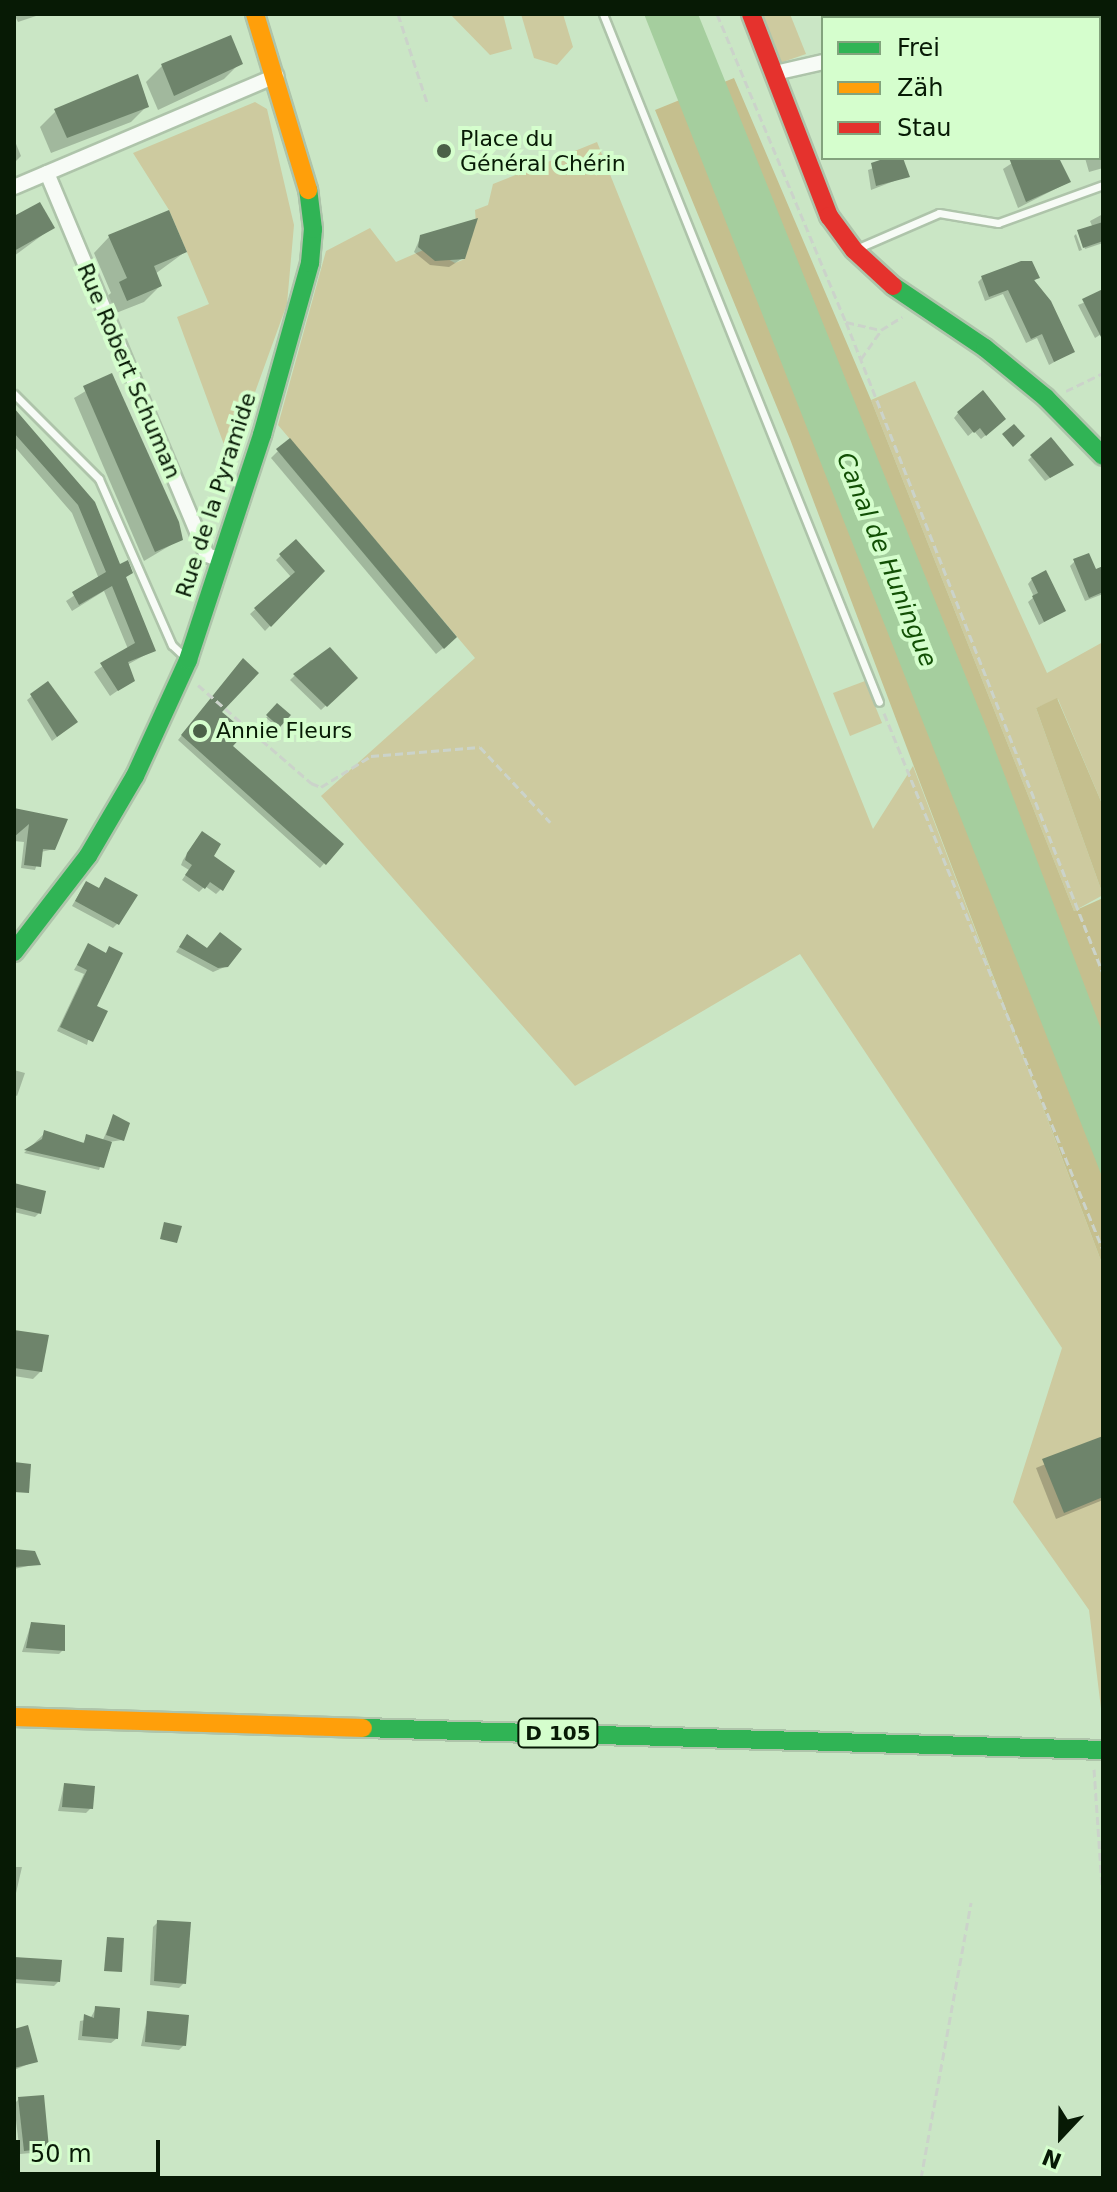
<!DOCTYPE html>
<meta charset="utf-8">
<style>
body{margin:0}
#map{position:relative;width:1117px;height:2192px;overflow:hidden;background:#cae6c5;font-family:"DejaVu Sans",sans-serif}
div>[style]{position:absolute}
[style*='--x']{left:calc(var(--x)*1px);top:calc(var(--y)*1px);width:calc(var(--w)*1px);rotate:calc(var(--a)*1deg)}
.green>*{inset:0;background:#cdca9f}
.forest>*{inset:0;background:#c5bf8e}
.water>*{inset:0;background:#a5ce9e}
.shadow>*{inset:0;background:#0003}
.building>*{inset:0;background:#6e846b}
.path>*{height:3px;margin-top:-1.5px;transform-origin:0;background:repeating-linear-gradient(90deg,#cbd3ca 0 8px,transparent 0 12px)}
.roads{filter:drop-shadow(2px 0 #aec4aa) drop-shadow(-2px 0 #aec4aa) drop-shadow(0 2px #aec4aa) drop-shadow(0 -2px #aec4aa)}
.lane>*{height:7px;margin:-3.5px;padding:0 3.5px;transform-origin:3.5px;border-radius:3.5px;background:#f7fbf6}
.street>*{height:14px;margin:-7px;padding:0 7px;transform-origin:7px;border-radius:7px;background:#f7fbf6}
.fast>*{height:18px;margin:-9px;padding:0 9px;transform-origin:9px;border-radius:9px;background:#30b455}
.slow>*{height:18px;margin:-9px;padding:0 9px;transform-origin:9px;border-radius:9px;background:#ff9f0a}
.jam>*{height:18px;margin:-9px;padding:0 9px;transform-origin:9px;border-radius:9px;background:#e5322d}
.dots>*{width:22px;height:22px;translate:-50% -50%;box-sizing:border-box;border:4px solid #d5fecd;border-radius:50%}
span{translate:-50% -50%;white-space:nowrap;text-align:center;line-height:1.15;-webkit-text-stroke:8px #d5fecd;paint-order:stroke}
.shield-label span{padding:2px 6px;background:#d5fecd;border:2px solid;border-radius:6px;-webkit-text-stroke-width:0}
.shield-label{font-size:20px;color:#071a05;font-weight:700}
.poi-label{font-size:22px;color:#071a05}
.left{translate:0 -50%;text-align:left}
.street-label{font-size:22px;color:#071a05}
.water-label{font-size:24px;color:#125005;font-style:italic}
.frame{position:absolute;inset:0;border:16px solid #071a05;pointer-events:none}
.legend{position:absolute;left:821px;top:16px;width:280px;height:144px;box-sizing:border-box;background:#d5fecd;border:2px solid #83a37d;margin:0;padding:10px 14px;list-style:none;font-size:24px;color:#071a05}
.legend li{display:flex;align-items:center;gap:16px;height:40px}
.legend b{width:40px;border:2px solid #83a37d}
.north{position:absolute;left:1021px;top:2096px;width:80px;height:80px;-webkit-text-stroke:6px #d5fecd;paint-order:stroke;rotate:202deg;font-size:22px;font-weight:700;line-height:32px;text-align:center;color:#071a05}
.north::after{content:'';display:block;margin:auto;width:28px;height:36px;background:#071a05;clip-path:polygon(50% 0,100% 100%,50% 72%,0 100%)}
.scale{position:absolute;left:16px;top:2140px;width:144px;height:36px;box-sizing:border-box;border:4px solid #071a05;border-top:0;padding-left:10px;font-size:24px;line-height:28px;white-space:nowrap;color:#071a05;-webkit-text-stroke:6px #d5fecd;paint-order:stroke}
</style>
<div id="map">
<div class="green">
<i style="clip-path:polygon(450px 14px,503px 14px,512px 49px,490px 55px)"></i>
<i style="clip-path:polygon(521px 14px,563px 14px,573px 47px,557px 65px,534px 58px)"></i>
<i style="clip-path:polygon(757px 14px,790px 14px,806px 54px,777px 64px)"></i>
<i style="clip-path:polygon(255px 102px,267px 109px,294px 225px,287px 304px,230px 461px,177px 317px,209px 304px,169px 210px,133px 153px)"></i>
<i style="clip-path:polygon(597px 142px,873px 829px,913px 766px,1103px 1266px,1103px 1725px,1089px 1610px,1013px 1502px,1062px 1348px,800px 954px,575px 1086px,321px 796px,475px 658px,278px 425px,326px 251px,370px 228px,396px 262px,428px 248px,455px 263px,465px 259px,467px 238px,476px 224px,475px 210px,488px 205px,493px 184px)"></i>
<i style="clip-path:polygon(915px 381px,1047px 673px,1103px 642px,1103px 806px,1058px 699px,1036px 708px,1103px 895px,1074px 911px,871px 400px)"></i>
<i style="clip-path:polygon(865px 681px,882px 723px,850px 736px,833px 693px)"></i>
</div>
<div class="forest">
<i style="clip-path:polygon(734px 78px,871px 400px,1074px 911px,1103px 898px,1103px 1266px,790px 439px,655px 110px)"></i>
<i style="clip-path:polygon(1057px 698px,1103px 806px,1103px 895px,1036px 708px)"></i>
</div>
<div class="water">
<i style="clip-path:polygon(644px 14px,698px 14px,989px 734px,1103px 1034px,1103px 1179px)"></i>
</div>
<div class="shadow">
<i style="clip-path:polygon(14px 14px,42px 14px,18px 22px)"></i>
<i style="clip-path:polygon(904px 14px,926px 14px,906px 18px)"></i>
<i style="clip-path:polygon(1100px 30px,1103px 66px,1099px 67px,1099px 30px)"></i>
<i style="clip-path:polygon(240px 63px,224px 79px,158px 110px,146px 82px,162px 66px)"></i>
<i style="clip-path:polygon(147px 106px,131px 122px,51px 153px,40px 127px,56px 111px)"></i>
<i style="clip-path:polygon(1103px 121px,1103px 168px,1089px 172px,1085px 158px,1099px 158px)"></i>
<i style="clip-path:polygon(14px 139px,21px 156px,14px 163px)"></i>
<i style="clip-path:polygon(900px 158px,907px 176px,871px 190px,868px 170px)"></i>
<i style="clip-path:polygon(1020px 158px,1057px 158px,1069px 182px,1018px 208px,1003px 169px)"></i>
<i style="clip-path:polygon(1103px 214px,1103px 243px,1085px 249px,1080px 232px,1093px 228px,1090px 221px)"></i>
<i style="clip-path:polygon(14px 218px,52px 228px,14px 256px)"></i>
<i style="clip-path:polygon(1076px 234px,1082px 250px,1079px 251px,1074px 236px)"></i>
<i style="clip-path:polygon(421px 236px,463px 258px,449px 267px,430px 265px,414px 252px)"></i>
<i style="clip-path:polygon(109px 237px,185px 252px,155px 274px,160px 286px,144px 302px,111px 315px,104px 299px,111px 293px,94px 253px)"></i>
<i style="clip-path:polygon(1038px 277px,1033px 282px,1072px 352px,1049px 365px,1037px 338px,1026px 343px,1003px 294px,985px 301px,978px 282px,982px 278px)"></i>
<i style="clip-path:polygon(1103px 295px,1103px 333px,1095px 338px,1078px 305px)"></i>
<i style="clip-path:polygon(111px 376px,181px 539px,144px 561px,74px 398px)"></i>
<i style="clip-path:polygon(14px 411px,93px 503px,119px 567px,131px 573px,124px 579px,154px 650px,127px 665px,133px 680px,110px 696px,94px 672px,128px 649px,104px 591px,72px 611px,66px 601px,99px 579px,72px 513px,14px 446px)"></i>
<i style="clip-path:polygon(958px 413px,999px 424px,981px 439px,974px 431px,968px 436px,954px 418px)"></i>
<i style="clip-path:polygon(1050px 440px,1071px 465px,1045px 481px,1028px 460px)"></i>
<i style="clip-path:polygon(278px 451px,448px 644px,436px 654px,271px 458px)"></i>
<i style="clip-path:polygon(296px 541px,323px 571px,265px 631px,250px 614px,291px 577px,276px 560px)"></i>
<i style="clip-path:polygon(1075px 561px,1095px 571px,1103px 568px,1103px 594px,1085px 601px,1070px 566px)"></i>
<i style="clip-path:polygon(1032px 579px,1064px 611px,1039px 625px,1028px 602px,1034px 597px,1028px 584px)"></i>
<i style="clip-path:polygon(311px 660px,356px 678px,321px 710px,290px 680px)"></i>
<i style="clip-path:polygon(239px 665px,219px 712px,230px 746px,341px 844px,320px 868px,178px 740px)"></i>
<i style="clip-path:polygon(32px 696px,71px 726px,52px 741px,27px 700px)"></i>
<i style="clip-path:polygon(277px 705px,288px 715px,277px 727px,266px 718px)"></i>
<i style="clip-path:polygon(14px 812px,65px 821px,54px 849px,41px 852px,35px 870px,21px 868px,24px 842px,14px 841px)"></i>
<i style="clip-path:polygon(197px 839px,211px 857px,221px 889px,216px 894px,205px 886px,199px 892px,182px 880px,189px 870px,181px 865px,183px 860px)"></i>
<i style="clip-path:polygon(102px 884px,117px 924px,113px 928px,72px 906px,83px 887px,98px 890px)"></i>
<i style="clip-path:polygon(187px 936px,227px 966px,213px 972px,176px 952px)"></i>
<i style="clip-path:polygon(88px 946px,105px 954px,110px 948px,87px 1045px,57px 1031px,84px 974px,74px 970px)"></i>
<i style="clip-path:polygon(14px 1070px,25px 1073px,17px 1096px,14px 1094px)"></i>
<i style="clip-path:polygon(113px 1117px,122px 1140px,109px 1142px,99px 1170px,24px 1153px,45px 1133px,82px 1145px,87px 1136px,102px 1142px)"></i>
<i style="clip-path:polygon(14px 1185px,39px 1213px,35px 1217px,14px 1212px)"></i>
<i style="clip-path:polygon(14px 1332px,41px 1371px,33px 1379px,14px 1376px)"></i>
<i style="clip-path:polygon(1103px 1440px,1103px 1500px,1056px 1519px,1036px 1468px)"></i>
<i style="clip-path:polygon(14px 1551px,38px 1564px,14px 1569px)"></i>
<i style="clip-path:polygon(31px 1624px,63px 1650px,59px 1654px,22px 1652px)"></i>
<i style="clip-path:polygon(64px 1785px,91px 1808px,86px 1813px,58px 1811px)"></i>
<i style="clip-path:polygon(14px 1867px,22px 1867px,16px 1893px,14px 1892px)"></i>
<i style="clip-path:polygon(158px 1922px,184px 1983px,179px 1988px,150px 1985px,153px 1927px)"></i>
<i style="clip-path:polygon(14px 1959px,58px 1982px,54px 1986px,14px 1983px)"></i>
<i style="clip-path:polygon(96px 2008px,116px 2039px,111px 2043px,78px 2040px,80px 2021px,90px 2019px)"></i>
<i style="clip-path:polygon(148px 2013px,184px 2045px,179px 2050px,141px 2046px)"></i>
<i style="clip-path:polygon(14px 2031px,36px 2061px,14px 2070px)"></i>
<i style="clip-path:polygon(19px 2099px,47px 2147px,42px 2152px,20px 2154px,14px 2104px)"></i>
</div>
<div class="building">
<i style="clip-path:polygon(231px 35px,243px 64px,174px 96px,161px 64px)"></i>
<i style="clip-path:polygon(138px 74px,149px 107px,67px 138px,54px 109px)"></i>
<i style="clip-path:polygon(886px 158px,903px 158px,910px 177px,876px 186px,871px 163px)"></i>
<i style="clip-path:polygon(1009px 158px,1059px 158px,1071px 182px,1026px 202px)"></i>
<i style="clip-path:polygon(40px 202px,55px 228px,14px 251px,14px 216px)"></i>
<i style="clip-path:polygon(169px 210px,187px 252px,154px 266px,162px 286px,127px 301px,119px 282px,127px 278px,108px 235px)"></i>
<i style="clip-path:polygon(478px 218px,465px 259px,435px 261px,418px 247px,420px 235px)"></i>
<i style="clip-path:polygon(1103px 222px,1103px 241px,1083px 248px,1077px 230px)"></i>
<i style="clip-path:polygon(1021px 261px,1032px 261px,1040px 278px,1034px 280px,1051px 301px,1075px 352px,1054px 362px,1042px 334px,1031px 339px,1008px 290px,989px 297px,981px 276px)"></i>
<i style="clip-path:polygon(1103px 289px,1103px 341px,1082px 299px)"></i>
<i style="clip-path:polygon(112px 373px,179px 522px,183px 540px,155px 552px,83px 386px)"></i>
<i style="clip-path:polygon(983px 390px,1006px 419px,986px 436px,980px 428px,974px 433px,957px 412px)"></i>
<i style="clip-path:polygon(14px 408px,95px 502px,120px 564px,128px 560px,133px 573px,126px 577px,156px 651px,128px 662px,135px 681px,118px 691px,100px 663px,135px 643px,112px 586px,79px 605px,72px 592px,106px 572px,78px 505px,14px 433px)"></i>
<i style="clip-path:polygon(1014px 424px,1025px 436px,1013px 447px,1002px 434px)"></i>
<i style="clip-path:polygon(1051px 437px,1074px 465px,1050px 478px,1030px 455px)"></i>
<i style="clip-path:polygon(290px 438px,457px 637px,444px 649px,276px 449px)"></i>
<i style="clip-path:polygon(296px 539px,325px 571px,271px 627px,254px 608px,295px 572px,279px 554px)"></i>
<i style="clip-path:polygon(1089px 553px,1096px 569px,1103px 566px,1103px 592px,1089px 598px,1073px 559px)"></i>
<i style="clip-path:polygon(1046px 570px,1066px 611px,1044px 622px,1032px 596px,1038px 593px,1031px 578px)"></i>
<i style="clip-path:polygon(330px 647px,358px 678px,327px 707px,293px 674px)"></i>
<i style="clip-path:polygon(243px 658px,259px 673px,222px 712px,246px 732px,233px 746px,344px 844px,326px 865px,181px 735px)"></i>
<i style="clip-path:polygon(48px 681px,78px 722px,57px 737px,30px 694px)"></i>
<i style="clip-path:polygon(277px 703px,291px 715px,280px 727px,266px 715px)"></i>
<i style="clip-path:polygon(14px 808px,68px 819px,55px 850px,43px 849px,41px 867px,24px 865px,29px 824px,14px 837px)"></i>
<i style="clip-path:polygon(202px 831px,221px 844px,214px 856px,235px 871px,223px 891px,210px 882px,205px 889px,185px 875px,192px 865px,185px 860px,187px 853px)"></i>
<i style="clip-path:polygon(105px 877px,138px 895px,119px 925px,75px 901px,86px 881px,99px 888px)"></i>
<i style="clip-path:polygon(220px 932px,242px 949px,228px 967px,218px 968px,179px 947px,187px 934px,207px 948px)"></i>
<i style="clip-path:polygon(88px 943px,106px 953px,109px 946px,123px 953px,97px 1006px,108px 1011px,93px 1042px,60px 1027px,87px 970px,77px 965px)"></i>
<i style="clip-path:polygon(113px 1114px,130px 1123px,124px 1141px,106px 1135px)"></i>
<i style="clip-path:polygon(44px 1130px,84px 1143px,86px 1134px,112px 1142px,104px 1168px,24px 1150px,42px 1139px)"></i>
<i style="clip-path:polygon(14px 1183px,46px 1191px,41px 1214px,14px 1207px)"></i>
<i style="clip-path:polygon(164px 1222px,182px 1226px,177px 1243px,160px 1239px)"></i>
<i style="clip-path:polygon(14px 1330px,49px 1335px,42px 1372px,14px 1368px)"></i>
<i style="clip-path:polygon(1103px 1436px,1103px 1497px,1064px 1513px,1042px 1459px)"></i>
<i style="clip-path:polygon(14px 1462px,31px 1464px,29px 1493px,14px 1492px)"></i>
<i style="clip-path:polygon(14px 1549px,35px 1551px,41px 1565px,14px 1567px)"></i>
<i style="clip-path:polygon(31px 1622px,65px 1625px,65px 1651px,26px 1648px)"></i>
<i style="clip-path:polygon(64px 1783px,95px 1786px,93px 1809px,62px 1807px)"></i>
<i style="clip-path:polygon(157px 1920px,191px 1922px,186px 1984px,154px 1981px)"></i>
<i style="clip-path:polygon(107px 1937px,124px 1938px,122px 1972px,104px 1971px)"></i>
<i style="clip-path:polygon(14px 1957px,62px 1960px,60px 1982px,14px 1979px)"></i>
<i style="clip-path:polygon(95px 2006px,120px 2008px,118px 2039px,82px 2036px,84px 2014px,94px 2018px)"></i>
<i style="clip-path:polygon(147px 2011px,189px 2015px,186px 2046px,145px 2042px)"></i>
<i style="clip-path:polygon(28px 2025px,38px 2062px,14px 2068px,14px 2029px)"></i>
<i style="clip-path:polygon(44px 2095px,49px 2148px,24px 2151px,18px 2097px)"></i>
</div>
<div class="path">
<i style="--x:398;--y:14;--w:96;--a:71.8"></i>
<i style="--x:717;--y:14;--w:334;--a:67.3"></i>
<i style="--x:846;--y:322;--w:700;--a:68.46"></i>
<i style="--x:846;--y:322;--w:36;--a:13"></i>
<i style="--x:881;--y:330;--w:25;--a:-32"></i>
<i style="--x:861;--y:359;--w:35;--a:-55"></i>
<i style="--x:1066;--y:391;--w:41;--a:-25.9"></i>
<i style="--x:198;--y:685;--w:150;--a:40.9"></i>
<i style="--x:311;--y:783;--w:11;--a:22"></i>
<i style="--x:321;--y:787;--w:59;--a:-31.8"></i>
<i style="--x:371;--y:756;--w:109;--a:-4.7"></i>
<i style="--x:480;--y:747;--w:103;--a:47"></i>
<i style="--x:884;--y:713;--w:580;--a:67.81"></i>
<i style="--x:1094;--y:1769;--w:132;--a:86.1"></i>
<i style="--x:921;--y:2178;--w:280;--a:-79.7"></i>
</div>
<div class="roads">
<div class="lane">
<i style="--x:603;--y:14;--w:741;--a:68.14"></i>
<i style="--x:856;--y:249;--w:90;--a:-23.4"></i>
<i style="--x:939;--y:213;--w:60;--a:9.6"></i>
<i style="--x:998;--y:223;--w:112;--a:-19.9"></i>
<i style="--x:14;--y:394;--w:120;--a:45"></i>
<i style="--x:99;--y:479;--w:181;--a:66.3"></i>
<i style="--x:172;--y:645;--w:19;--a:43"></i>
</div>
<div class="street">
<i style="--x:1023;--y:18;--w:18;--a:-13"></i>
<i style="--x:775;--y:73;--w:49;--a:-12.9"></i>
<i style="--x:47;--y:173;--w:414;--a:67.3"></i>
<i style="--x:207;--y:555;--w:15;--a:20"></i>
<i style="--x:14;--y:187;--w:285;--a:-23"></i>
</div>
<div class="fast">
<i style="--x:893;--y:286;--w:111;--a:34"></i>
<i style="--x:985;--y:348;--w:79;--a:39.3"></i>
<i style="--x:1046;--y:398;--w:81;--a:45.5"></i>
<i style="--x:14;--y:952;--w:121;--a:-52.4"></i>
<i style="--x:88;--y:856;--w:93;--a:-59.6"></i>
<i style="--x:135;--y:776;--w:128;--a:-65.4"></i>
<i style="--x:188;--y:660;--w:237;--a:-71.8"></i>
<i style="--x:262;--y:435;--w:179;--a:-74.4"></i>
<i style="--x:310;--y:263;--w:34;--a:-85"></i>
<i style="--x:313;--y:229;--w:39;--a:-97"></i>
<i style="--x:363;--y:1728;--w:740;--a:1.7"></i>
</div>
<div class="slow">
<i style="--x:255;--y:14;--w:184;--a:73.2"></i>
<i style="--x:14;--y:1717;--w:349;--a:1.8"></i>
</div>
<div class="jam">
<i style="--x:751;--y:14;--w:217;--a:68.9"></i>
<i style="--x:829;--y:216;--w:42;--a:53.7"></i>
<i style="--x:854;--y:250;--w:53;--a:42.7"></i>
</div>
</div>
<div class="dots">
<i style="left:444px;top:151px;background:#4b6148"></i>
<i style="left:200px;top:731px;background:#4b6148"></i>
</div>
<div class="shield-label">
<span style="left:558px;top:1733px">D 105</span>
</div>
<div class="poi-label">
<span class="left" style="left:460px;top:151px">Place du<br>Général Chérin</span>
<span class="left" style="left:216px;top:731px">Annie Fleurs</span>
</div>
<div class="street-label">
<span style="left:129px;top:371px;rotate:67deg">Rue Robert Schuman</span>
<span style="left:216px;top:495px;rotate:-72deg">Rue de la Pyramide</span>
</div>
<div class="water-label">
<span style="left:886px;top:560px;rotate:68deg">Canal de Huningue</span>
</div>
<div class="frame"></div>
<ul class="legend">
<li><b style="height:10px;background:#30b455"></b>Frei</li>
<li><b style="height:10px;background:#ff9f0a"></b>Zäh</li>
<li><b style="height:10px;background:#e5322d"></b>Stau</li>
</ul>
<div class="north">N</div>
<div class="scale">50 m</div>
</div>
